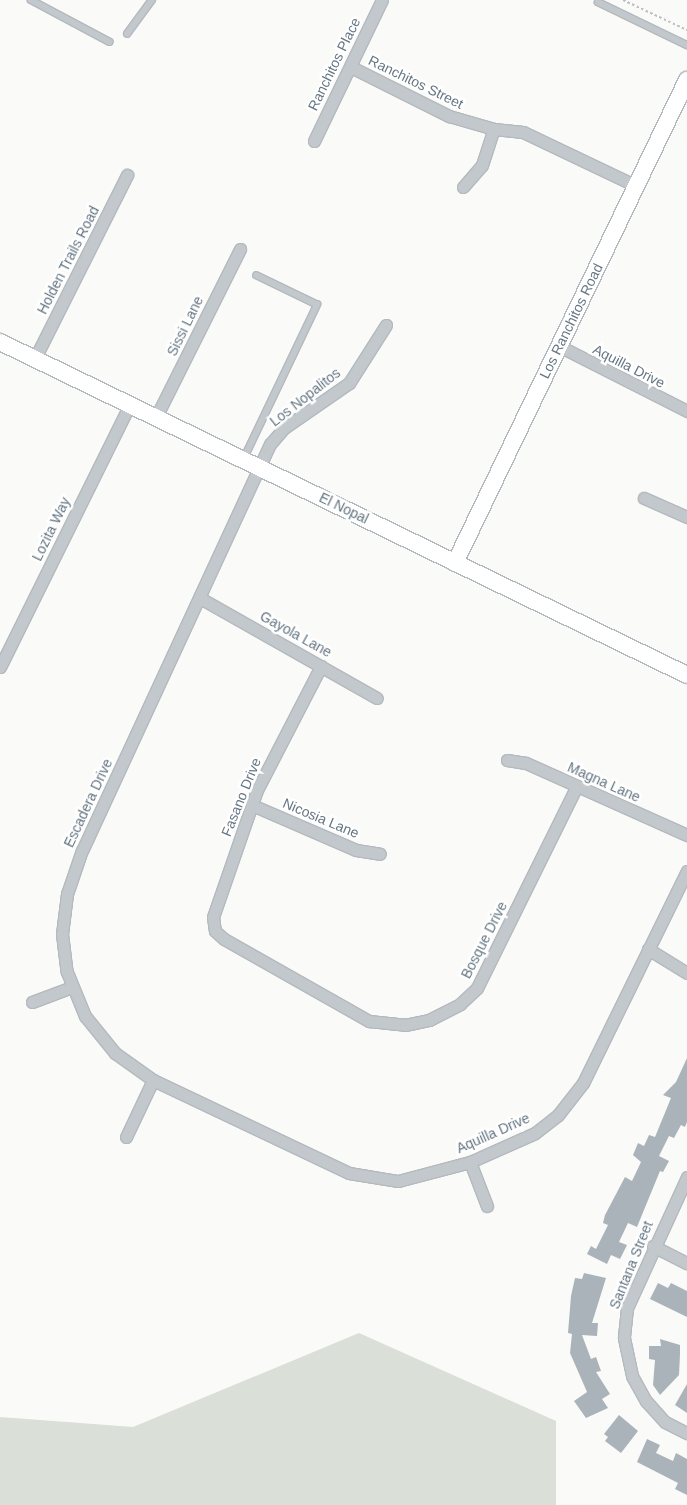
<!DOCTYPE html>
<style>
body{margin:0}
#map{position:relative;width:687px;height:1505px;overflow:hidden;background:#fafaf8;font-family:Arial,sans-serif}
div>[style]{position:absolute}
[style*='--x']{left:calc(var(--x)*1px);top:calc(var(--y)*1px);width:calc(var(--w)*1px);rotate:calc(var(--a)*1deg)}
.green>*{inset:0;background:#dadfd7}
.building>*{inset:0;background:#aab3b9}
.path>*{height:2px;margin-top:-1px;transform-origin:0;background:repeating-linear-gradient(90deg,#bbbfc2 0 2.5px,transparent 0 5px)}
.roads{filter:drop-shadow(1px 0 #b3babf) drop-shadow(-1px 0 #b3babf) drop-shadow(0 1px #b3babf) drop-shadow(0 -1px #b3babf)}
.lane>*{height:5.5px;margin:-2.75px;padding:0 2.75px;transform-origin:2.75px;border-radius:2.75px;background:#c3c8cc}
.street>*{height:11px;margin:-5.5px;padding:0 5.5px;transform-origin:5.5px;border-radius:5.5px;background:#c3c8cc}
.secondary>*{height:16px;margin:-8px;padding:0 8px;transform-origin:8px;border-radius:8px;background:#fff}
span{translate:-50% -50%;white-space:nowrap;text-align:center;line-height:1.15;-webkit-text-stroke:5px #fff;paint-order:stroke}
.street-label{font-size:14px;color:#657683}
</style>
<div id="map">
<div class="green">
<i style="clip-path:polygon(359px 1333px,556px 1421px,556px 1505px,0 1505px,0 1417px,133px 1427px)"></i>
</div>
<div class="building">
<i style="clip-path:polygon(687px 1058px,687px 1122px,685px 1127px,681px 1125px,674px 1138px,669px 1136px,659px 1156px,669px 1161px,663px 1172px,660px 1171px,637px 1227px,628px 1223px,619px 1242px,627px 1245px,620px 1259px,611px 1255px,607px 1264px,587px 1254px,591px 1246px,596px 1249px,608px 1225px,603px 1223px,605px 1215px,625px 1177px,632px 1181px,641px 1162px,633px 1155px,638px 1143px,644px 1146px,649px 1135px,655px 1137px,671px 1098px,663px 1095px,676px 1082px)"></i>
<i style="clip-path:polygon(584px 1273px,606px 1278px,592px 1323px,598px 1323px,597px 1336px,582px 1335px,591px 1359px,596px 1357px,601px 1371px,596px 1372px,610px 1394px,602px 1399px,608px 1408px,586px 1418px,574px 1401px,587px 1392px,570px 1353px,572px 1334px,568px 1333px,571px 1296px,575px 1278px,582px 1279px)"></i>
<i style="clip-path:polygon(658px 1283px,668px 1288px,671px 1283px,687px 1291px,687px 1317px,650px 1299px)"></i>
<i style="clip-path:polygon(660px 1339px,680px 1345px,680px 1354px,679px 1375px,660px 1395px,653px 1385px,655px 1360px,649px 1359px,649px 1346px,661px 1346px)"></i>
<i style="clip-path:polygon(687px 1384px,687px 1413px,675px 1405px)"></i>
<i style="clip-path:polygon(619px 1415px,638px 1431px,621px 1453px,605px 1441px,608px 1437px,604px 1434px)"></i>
<i style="clip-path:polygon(647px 1439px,660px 1445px,656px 1453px,673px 1461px,676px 1453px,687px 1459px,687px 1495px,675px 1489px,678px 1483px,637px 1462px)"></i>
</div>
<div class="path">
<i style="--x:623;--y:0;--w:71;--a:25.1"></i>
</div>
<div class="roads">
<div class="lane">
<i style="--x:31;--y:0;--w:89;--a:28"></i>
<i style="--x:598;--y:2;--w:99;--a:25.8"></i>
<i style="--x:127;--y:34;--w:42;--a:-53.7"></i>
<i style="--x:244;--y:458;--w:170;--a:-64.5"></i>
<i style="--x:317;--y:305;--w:67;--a:-154.2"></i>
</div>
<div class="street">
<i style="--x:351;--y:67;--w:110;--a:26.6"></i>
<i style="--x:449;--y:116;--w:47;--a:16.1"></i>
<i style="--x:494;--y:129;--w:29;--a:6"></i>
<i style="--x:523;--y:132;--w:125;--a:25.5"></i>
<i style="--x:314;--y:141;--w:157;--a:-64.3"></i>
<i style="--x:463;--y:187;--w:29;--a:-49"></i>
<i style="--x:482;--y:165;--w:38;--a:-72"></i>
<i style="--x:386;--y:325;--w:69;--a:122.5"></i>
<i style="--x:349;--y:383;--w:79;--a:145.3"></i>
<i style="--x:284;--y:428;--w:21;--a:131"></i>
<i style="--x:270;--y:444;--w:447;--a:114.8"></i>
<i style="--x:82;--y:850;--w:46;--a:108.8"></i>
<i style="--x:67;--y:894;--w:40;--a:97.1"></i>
<i style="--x:62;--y:934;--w:38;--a:83"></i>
<i style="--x:67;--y:972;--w:48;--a:67.8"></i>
<i style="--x:85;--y:1016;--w:48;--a:51"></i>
<i style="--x:115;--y:1053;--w:47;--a:35.4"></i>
<i style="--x:153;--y:1080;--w:217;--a:25.4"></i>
<i style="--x:349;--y:1173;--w:50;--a:9.3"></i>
<i style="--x:398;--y:1181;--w:74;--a:-14.8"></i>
<i style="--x:470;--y:1162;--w:71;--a:-24"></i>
<i style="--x:535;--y:1133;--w:29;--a:-38"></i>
<i style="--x:558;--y:1115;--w:41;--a:-52"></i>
<i style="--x:583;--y:1083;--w:236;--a:-63.9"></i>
<i style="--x:559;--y:346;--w:144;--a:26.9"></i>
<i style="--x:35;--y:358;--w:205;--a:-63.3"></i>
<i style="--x:156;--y:417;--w:188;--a:-63.4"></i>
<i style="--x:644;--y:498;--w:47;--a:23.8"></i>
<i style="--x:200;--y:598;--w:203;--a:29.5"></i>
<i style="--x:321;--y:666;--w:140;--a:117.3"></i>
<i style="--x:257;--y:790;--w:134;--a:109.1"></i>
<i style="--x:213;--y:917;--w:14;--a:82"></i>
<i style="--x:215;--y:931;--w:12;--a:42"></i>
<i style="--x:224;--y:939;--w:167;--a:29.5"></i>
<i style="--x:369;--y:1021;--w:36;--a:6"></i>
<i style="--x:405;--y:1025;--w:25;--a:-12"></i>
<i style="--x:429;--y:1020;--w:35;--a:-27"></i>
<i style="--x:460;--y:1004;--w:23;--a:-43"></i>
<i style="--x:477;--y:988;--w:225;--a:-63.7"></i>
<i style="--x:0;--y:667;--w:293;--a:-63.7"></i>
<i style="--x:507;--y:760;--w:19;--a:9"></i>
<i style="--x:526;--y:763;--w:176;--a:24.1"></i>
<i style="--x:252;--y:805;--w:113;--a:23.4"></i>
<i style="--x:356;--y:850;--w:24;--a:9"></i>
<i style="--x:648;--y:949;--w:46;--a:31.6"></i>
<i style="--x:32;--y:1002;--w:43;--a:-20.6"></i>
<i style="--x:126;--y:1137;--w:63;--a:-64.7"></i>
<i style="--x:470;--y:1162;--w:47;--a:68.9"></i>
<i style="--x:687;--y:1177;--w:144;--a:114.6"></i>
<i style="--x:627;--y:1308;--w:30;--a:96"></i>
<i style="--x:624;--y:1338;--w:39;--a:78"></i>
<i style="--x:632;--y:1376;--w:29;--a:61"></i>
<i style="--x:646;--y:1401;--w:28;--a:48"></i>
<i style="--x:665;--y:1422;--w:25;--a:27"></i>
<i style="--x:653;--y:1246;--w:38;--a:27"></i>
</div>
<div class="secondary">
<i style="--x:0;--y:342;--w:763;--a:25.86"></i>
<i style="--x:455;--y:563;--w:536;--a:-64.34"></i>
</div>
</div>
<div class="street-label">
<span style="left:334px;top:64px;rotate:-64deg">Ranchitos Place</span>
<span style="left:416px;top:82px;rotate:26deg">Ranchitos Street</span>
<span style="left:68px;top:260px;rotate:-63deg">Holden Trails Road</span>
<span style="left:571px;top:321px;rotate:-64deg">Los Ranchitos Road</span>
<span style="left:185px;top:326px;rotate:-64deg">Sissi Lane</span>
<span style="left:629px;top:366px;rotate:27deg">Aquilla Drive</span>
<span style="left:305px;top:397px;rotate:-38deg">Los Nopalitos</span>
<span style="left:344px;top:508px;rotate:26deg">El Nopal</span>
<span style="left:51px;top:529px;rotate:-64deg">Lozita Way</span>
<span style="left:296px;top:634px;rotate:29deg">Gayola Lane</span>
<span style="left:604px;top:782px;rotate:24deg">Magna Lane</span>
<span style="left:241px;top:797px;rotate:-68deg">Fasano Drive</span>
<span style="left:88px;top:803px;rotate:-65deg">Escadera Drive</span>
<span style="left:321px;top:818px;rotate:23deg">Nicosia Lane</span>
<span style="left:484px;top:940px;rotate:-63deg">Bosque Drive</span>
<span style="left:493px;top:1133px;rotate:-24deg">Aquilla Drive</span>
<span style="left:631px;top:1265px;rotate:-68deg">Santana Street</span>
</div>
</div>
